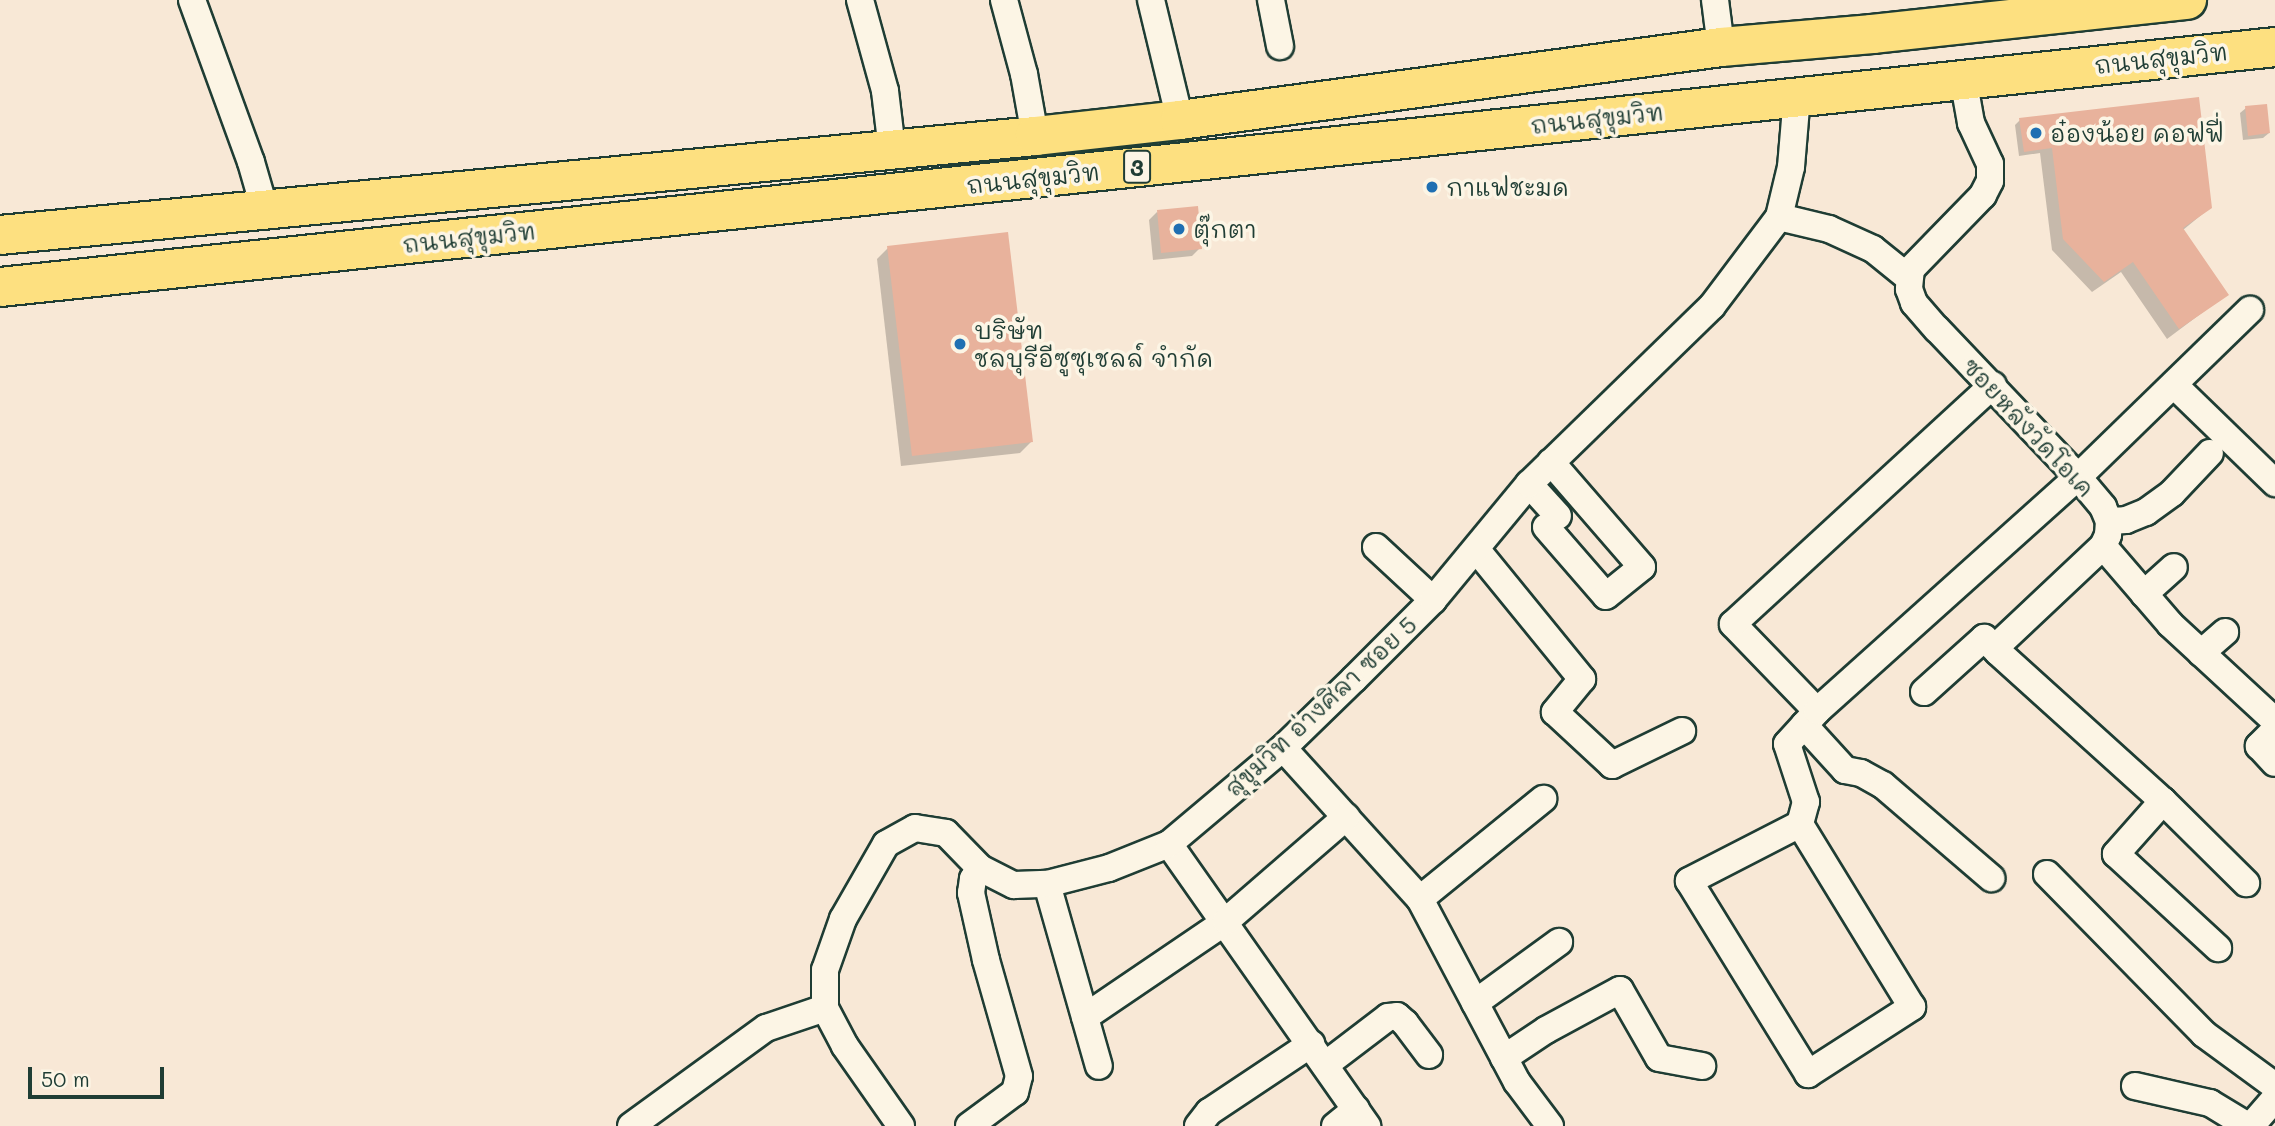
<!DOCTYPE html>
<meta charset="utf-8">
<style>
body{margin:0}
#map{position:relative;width:2275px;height:1126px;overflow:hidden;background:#f8e8d6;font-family:Mali,"Playpen Sans Thai",sans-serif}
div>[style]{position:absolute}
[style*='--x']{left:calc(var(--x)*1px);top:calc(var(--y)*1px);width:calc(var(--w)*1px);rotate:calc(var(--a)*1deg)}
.shadow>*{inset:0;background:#0003}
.building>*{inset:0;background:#e8b29c}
.roads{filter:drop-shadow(2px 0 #1f3d34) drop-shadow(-2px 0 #1f3d34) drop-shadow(0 2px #1f3d34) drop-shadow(0 -2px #1f3d34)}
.minor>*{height:26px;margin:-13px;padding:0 13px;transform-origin:13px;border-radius:13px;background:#fcf5e5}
.highway>*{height:38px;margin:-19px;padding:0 19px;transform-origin:19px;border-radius:19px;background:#fde080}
.dots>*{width:19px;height:19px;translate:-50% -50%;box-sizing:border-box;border:4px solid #fcf5e5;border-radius:50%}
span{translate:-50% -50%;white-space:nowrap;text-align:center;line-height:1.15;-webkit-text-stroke:7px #fcf5e5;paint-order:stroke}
.shield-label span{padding:2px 5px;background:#fcf5e5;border:2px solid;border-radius:5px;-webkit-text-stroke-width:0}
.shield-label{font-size:23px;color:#1f3d34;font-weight:700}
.street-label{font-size:24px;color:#1f3d34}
.poi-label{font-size:24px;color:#1f3d34}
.left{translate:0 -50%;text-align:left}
.scale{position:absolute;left:28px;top:1067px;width:136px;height:32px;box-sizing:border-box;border:4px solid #1f3d34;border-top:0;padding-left:9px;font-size:21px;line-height:24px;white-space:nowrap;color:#1f3d34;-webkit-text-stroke:5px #fcf5e5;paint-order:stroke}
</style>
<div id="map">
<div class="shadow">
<i style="clip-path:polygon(2246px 108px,2269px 133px,2263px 138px,2243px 140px,2240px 113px)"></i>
<i style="clip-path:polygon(2020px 120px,2211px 207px,2183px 230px,2227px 294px,2167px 339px,2121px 272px,2092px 292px,2052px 250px,2040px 153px,2019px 156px,2015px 125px)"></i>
<i style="clip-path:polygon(1157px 212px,1200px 248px,1192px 256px,1153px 260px,1149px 220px)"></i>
<i style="clip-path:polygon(888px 248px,1031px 442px,1020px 453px,901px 466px,877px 259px)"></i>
</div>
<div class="building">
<i style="clip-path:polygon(2199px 97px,2212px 208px,2183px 228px,2229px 295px,2179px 329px,2133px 262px,2104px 282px,2063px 239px,2052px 148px,2024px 152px,2019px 118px)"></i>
<i style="clip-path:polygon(2267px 104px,2270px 133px,2248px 136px,2245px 106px)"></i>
<i style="clip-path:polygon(1198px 206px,1202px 249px,1161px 253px,1157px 210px)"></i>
<i style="clip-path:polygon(1008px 232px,1033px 442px,912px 456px,887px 246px)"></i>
</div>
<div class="roads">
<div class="minor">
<i style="--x:192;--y:0;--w:172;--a:70"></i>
<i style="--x:251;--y:162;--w:47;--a:73.9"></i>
<i style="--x:860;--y:0;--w:94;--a:74.6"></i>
<i style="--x:885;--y:91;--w:59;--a:83.2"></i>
<i style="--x:1004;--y:0;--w:77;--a:74.9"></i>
<i style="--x:1024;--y:74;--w:63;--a:79.9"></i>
<i style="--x:1151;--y:0;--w:123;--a:76.4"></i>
<i style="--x:1271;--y:0;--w:47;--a:78.9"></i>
<i style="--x:1715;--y:0;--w:47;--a:82.7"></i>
<i style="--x:1963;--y:78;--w:46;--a:79.9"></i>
<i style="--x:1971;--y:123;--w:45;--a:65.1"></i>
<i style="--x:1990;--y:164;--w:17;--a:90"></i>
<i style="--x:1990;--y:181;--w:16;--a:117"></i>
<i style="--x:1983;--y:195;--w:103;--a:134.2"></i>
<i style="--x:1911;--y:269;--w:20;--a:96"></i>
<i style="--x:1909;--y:289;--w:15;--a:70"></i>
<i style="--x:1914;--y:303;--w:35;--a:49"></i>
<i style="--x:1937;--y:329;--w:204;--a:46.4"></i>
<i style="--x:2078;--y:477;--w:39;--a:50"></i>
<i style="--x:2103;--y:507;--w:15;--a:67"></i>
<i style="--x:2109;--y:521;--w:14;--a:94"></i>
<i style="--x:2108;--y:535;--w:12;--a:114"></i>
<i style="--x:2103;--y:546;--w:140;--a:136.7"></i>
<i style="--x:2001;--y:642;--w:10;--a:107"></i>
<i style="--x:1998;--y:652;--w:222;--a:42.1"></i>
<i style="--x:2163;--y:801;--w:117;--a:44.7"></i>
<i style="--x:1779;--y:217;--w:51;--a:13.5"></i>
<i style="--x:1829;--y:229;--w:48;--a:24.4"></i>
<i style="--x:1873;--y:249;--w:46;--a:38.9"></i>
<i style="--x:2174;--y:385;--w:141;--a:44.1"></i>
<i style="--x:1529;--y:484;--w:43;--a:47.8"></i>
<i style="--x:2109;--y:521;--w:17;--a:-3"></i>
<i style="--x:2126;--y:520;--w:22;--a:-22"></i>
<i style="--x:2146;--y:512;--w:32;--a:-36"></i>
<i style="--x:2172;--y:493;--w:55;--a:-46.5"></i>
<i style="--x:1546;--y:527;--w:91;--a:49"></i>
<i style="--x:1606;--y:596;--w:46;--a:-38.9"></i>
<i style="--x:1642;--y:567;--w:139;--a:-130.9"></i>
<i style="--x:2103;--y:546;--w:103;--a:49.3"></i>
<i style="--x:2170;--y:624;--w:143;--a:42.7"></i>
<i style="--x:1376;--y:547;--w:78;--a:42.9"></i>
<i style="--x:1476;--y:549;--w:168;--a:50.8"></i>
<i style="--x:1582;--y:679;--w:43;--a:129.3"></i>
<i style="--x:1555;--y:712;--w:78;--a:42.9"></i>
<i style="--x:1612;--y:765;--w:78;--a:-25.9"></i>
<i style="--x:2144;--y:594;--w:40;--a:-42"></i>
<i style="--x:2201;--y:653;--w:32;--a:-41"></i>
<i style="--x:1924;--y:692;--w:81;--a:-42"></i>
<i style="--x:1984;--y:638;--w:20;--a:45"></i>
<i style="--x:1817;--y:711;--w:121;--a:-134"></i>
<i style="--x:1733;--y:624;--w:353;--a:-42.6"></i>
<i style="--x:1804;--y:725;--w:61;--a:47.7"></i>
<i style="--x:1845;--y:770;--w:16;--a:11"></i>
<i style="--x:1861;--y:773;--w:25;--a:29"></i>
<i style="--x:1883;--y:785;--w:143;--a:40.7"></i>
<i style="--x:2275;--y:730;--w:23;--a:135"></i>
<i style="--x:2259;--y:746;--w:23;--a:47"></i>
<i style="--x:1283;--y:748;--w:204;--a:47.8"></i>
<i style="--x:1420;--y:899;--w:207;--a:62.1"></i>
<i style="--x:1517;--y:1082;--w:55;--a:53.1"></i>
<i style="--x:2163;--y:801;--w:71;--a:131.6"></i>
<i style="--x:2116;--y:854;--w:139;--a:42.7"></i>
<i style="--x:1800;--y:824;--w:125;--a:152.8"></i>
<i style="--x:1689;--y:881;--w:227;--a:58.3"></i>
<i style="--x:1808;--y:1074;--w:124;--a:-32.8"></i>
<i style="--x:1912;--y:1007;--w:215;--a:-121.5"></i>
<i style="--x:1800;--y:824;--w:23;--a:-75"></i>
<i style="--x:1806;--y:802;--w:61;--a:-108.1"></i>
<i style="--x:1787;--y:744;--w:45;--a:-47.7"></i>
<i style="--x:1817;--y:711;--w:351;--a:-41.9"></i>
<i style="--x:2078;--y:477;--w:240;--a:-44.2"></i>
<i style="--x:1169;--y:844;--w:345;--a:54.9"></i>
<i style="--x:2047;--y:874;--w:224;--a:45.5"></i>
<i style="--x:2204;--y:1034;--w:88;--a:36.2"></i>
<i style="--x:1047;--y:884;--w:189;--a:74.1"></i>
<i style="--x:1420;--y:899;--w:159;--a:-39.1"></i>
<i style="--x:1475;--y:1003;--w:104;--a:-36"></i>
<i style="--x:1085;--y:1017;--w:171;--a:-34.2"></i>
<i style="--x:1226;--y:921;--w:159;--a:-40.9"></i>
<i style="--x:1504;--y:1058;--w:50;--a:-33.7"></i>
<i style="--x:1546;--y:1030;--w:84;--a:-28.4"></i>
<i style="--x:1620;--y:990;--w:78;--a:60.2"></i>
<i style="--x:1659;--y:1058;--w:44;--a:10.5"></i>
<i style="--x:1325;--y:1065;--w:79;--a:-37.3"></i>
<i style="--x:1388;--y:1017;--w:9;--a:-6"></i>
<i style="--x:1397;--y:1016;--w:11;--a:41"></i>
<i style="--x:1405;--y:1023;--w:40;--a:53"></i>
<i style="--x:2135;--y:1086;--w:77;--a:12.8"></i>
<i style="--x:2210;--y:1103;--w:44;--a:31.2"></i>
<i style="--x:631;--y:1126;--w:167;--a:-36"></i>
<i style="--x:766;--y:1028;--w:62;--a:-18.7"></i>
<i style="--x:901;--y:1126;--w:98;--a:-125"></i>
<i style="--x:845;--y:1046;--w:43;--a:-117.8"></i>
<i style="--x:825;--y:1008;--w:38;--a:-90"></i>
<i style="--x:825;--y:970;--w:54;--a:-70.6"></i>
<i style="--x:843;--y:919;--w:86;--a:-60.2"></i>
<i style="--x:886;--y:844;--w:33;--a:-29"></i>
<i style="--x:915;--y:828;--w:31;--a:9"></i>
<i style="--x:946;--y:833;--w:49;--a:45.8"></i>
<i style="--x:980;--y:868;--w:38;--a:27"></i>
<i style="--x:1014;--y:885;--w:33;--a:-2"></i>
<i style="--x:1047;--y:884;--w:64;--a:-14.5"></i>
<i style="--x:1109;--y:868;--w:65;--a:-21.8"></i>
<i style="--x:1169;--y:844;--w:149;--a:-40.1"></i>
<i style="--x:1283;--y:748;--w:99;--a:-44.2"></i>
<i style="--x:1354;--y:679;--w:112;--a:-45"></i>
<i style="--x:1433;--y:600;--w:151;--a:-50.4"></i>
<i style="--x:1529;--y:484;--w:255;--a:-44.2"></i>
<i style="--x:1712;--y:306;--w:111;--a:-53"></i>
<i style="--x:1779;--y:217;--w:51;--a:-76.5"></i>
<i style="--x:1791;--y:167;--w:72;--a:-85.2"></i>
<i style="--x:969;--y:1126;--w:57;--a:-36.5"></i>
<i style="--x:1015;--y:1092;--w:16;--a:-76"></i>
<i style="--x:1019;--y:1076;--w:121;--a:-105.9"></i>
<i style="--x:986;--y:960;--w:69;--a:-102.6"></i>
<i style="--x:971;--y:893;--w:14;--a:-82"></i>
<i style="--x:973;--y:879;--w:13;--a:-58"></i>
<i style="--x:1198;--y:1126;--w:18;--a:-52"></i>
<i style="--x:1209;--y:1112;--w:123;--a:-33.7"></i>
<i style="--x:1335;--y:1126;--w:27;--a:-39"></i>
<i style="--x:2251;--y:1126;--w:37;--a:-49"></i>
</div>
<div class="highway">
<i style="--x:0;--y:235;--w:1040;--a:-5.46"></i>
<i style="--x:1035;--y:136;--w:146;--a:-6.3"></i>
<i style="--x:1180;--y:120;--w:546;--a:-7.68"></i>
<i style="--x:1721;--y:47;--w:152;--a:-4.9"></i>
<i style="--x:1872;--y:34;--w:317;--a:-6.2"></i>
<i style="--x:0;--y:287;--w:2288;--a:-6.02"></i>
</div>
</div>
<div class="dots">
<i style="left:2036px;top:133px;background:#1f6fb2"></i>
<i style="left:1432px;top:187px;background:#1f6fb2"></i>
<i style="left:1179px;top:229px;background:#1f6fb2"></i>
<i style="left:960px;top:344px;background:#1f6fb2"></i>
</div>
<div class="shield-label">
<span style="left:1137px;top:167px">3</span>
</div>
<div class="street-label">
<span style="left:2161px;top:58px;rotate:-6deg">ถนนสุขุมวิท</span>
<span style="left:1597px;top:118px;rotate:-6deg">ถนนสุขุมวิท</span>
<span style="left:1033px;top:178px;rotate:-6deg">ถนนสุขุมวิท</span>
<span style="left:469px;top:237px;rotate:-6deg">ถนนสุขุมวิท</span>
<span style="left:2029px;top:427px;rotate:47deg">ซอยหลังวัดโอเค</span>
<span style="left:1320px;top:706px;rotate:-43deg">สุขุมวิท อ่างศิลา ซอย 5</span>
</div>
<div class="poi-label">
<span class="left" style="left:2050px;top:133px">อ๋องน้อย คอฟฟี่</span>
<span class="left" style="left:1446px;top:187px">กาแฟชะมด</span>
<span class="left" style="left:1193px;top:229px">ตุ๊กตา</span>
<span class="left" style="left:974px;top:344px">บริษัท<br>ชลบุรีอีซูซุเชลล์ จำกัด</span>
</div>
<div class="scale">50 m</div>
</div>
